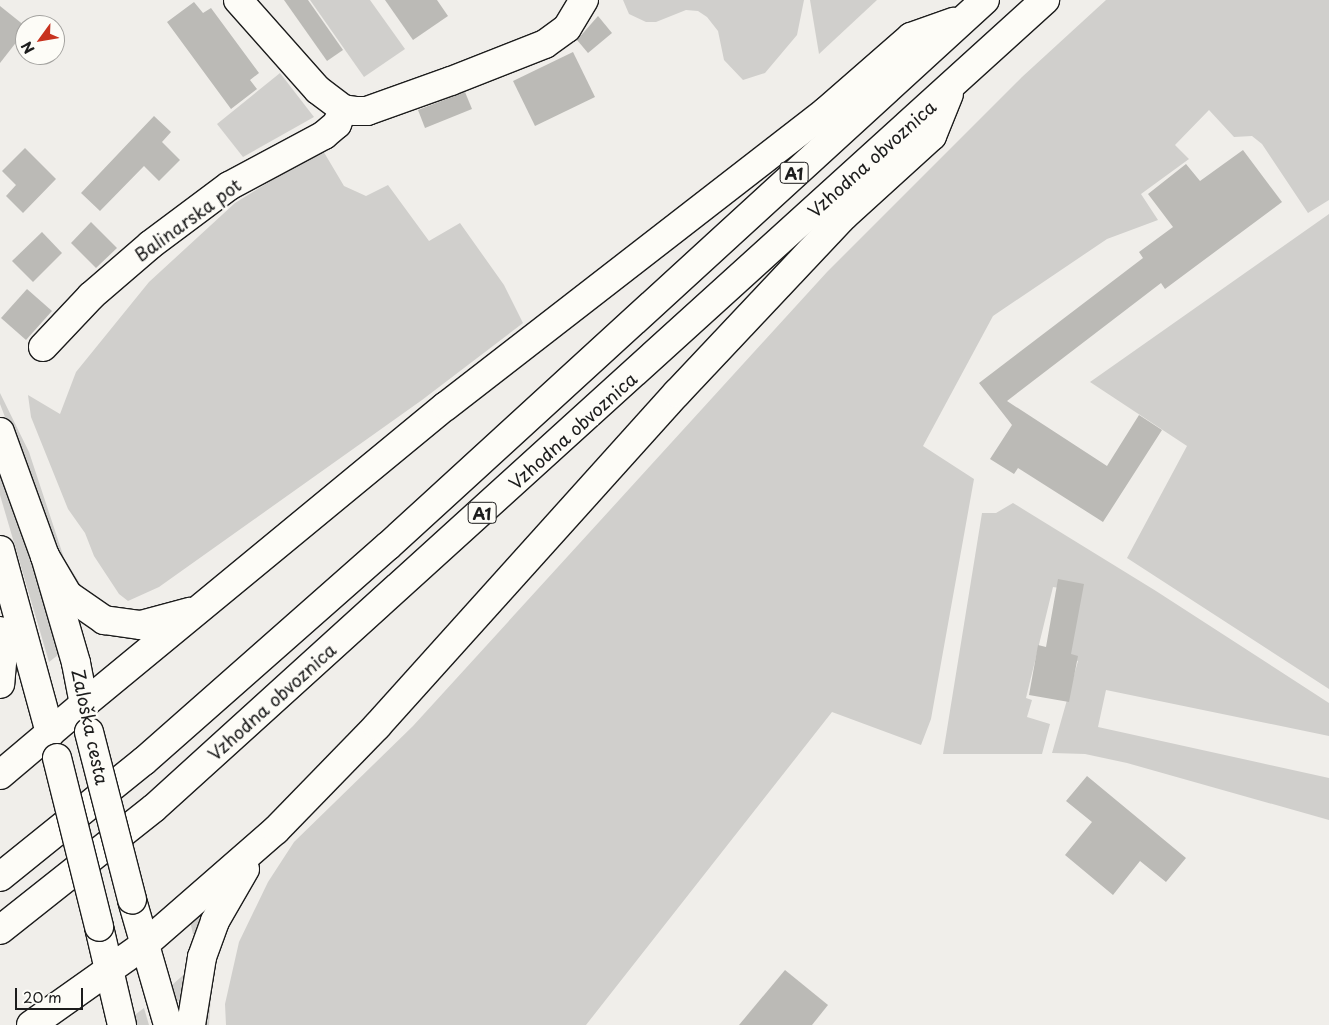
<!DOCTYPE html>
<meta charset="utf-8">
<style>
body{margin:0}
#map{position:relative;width:1329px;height:1025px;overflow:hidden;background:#f0eeea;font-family:"Playpen Sans",sans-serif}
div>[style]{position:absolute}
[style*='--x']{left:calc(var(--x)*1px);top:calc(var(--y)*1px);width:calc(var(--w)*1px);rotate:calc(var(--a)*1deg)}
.green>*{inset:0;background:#d0cfcc}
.building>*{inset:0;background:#bbbab6}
.roads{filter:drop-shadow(1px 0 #1c1c1c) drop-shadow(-1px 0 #1c1c1c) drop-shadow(0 1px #1c1c1c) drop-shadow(0 -1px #1c1c1c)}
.minor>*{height:28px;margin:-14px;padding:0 14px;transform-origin:14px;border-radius:14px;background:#fdfcf7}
.secondary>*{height:28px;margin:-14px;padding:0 14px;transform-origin:14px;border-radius:14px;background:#fdfcf7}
.primary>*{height:28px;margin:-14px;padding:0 14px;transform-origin:14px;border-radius:14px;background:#fdfcf7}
.motorway>*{height:28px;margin:-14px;padding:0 14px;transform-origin:14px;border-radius:14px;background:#fdfcf7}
.bridges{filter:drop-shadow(1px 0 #1c1c1c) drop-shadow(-1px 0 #1c1c1c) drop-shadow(0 1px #1c1c1c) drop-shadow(0 -1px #1c1c1c)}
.primary-bridge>*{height:28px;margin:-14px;padding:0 14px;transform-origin:14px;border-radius:14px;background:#fdfcf7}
span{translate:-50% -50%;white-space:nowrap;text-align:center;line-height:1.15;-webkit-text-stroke:5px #fdfcf7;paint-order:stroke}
.shield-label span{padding:1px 4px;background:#fdfcf7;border:1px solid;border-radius:4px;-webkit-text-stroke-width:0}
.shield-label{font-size:16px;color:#1c1c1c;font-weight:700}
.street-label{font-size:18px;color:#1c1c1c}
.north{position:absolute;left:15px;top:15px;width:50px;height:50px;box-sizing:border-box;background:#fdfcf7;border:1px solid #a3a29f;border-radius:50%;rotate:238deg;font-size:14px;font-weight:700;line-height:20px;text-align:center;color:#1c1c1c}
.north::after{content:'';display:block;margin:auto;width:18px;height:22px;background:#c8321e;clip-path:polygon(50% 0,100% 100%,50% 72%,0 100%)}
.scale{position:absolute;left:15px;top:988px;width:68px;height:22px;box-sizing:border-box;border:2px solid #1c1c1c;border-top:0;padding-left:6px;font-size:15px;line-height:18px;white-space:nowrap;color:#1c1c1c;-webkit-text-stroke:4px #fdfcf7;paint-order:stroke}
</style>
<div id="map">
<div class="green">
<i style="clip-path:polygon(310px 0,370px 0,405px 49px,364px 77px)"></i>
<i style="clip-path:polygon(623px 0,804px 0,797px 35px,765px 73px,743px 80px,724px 60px,718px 31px,707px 17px,698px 11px,686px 10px,656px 22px,646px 22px,629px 14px)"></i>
<i style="clip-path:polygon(810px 0,877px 0,819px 54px)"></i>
<i style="clip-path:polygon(1106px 0,1329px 0,1329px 200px,1308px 213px,1262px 144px,1252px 136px,1234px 137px,1209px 110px,1175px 145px,1189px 159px,1141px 194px,1158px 220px,1107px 239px,993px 316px,923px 446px,974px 479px,931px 719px,921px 745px,832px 712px,586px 1025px,226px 1025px,225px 1004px,239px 942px,268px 882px,294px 842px,413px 726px,827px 272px,1022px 77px)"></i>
<i style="clip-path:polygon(280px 73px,314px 117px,243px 157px,217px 124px)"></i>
<i style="clip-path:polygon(322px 149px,344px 186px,366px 196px,388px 185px,429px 241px,460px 223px,504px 285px,523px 323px,422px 400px,159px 587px,128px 601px,119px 594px,94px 556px,85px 533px,68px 509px,31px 417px,28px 395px,60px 414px,76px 372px,149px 282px,235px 203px)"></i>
<i style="clip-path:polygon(1329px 214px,1329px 689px,1127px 558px,1187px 446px,1090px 382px)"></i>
<i style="clip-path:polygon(0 393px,29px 452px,64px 558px,84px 590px,83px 598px,62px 566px,0 404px)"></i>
<i style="clip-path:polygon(0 464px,62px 652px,49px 662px,0 495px)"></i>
<i style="clip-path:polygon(1013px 503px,1156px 591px,1329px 703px,1329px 736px,1106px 690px,1098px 727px,1329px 778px,1329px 820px,1127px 763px,1085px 754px,1052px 753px,1078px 661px,1066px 656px,1080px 591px,1053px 587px,1026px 698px,1032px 700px,1027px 717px,1050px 724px,1042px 754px,943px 754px,982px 513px,996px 513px)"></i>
<i style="clip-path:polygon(210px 905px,199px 935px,193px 934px,190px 921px)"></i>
<i style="clip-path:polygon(213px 967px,209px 1025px,202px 1025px)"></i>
<i style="clip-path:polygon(189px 970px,182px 1001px,177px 1001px,172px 985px)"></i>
<i style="clip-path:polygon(144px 1008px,149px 1025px,135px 1025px,132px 1017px)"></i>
</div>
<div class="building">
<i style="clip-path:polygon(284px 0,308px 0,343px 50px,327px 61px)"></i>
<i style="clip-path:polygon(385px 0,437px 0,448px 16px,413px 40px)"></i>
<i style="clip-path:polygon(194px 2px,203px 13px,211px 8px,259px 73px,250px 80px,257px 89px,231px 109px,167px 22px)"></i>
<i style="clip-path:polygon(0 6px,25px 26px,25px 31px,0 63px)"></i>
<i style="clip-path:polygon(598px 16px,612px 33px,588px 53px,577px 40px)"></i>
<i style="clip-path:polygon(573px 52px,595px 97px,535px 126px,513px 81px)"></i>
<i style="clip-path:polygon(465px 92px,472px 109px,425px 128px,418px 110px)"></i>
<i style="clip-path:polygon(154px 116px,171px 132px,162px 142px,180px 160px,159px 181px,144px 166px,100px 211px,81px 193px)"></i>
<i style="clip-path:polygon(25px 148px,56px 179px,23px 213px,6px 196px,16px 185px,2px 171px)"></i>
<i style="clip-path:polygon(1243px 150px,1282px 202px,1165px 289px,1161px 283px,1007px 401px,1107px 466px,1139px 415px,1162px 430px,1103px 522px,1018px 468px,1014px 474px,990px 459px,1012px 425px,979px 383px,1143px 258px,1139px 252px,1173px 227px,1148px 194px,1186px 164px,1200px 181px)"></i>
<i style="clip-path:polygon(91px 222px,117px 248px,96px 268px,71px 243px)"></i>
<i style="clip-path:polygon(42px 232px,62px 253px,33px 282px,12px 261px)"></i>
<i style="clip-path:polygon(27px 289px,52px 311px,26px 340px,1px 318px)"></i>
<i style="clip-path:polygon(1058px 579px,1084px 584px,1071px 654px,1078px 656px,1069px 702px,1029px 695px,1038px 645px,1046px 647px)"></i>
<i style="clip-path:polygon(1087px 776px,1186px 858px,1166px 882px,1140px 861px,1113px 895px,1065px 855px,1092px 822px,1066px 801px)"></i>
<i style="clip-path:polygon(785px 970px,828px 1005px,812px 1025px,739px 1025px)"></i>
</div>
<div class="roads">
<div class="minor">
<i style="--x:238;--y:0;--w:120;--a:48.4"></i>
<i style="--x:318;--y:90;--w:31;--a:37"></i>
<i style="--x:343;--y:109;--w:12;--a:9"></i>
<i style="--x:355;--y:111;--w:12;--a:0"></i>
<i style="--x:367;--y:111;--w:89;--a:-19.7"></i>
<i style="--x:451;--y:81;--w:101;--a:-21.5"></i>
<i style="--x:545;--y:44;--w:27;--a:-36"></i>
<i style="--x:567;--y:28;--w:33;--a:-59"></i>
<i style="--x:43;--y:347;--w:70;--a:-46.7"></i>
<i style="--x:91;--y:296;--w:78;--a:-40.8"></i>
<i style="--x:150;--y:245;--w:99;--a:-36.8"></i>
<i style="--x:229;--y:186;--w:108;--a:-28.2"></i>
<i style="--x:324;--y:135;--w:17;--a:-40"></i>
<i style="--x:337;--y:124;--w:16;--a:-68"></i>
</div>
<div class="secondary">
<i style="--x:0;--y:432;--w:132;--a:70.1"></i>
<i style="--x:45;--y:556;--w:111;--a:73.8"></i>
<i style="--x:76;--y:663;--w:42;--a:79"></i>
<i style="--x:0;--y:550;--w:190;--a:74.7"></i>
<i style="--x:0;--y:631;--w:21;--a:82"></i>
<i style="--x:3;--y:652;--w:32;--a:95"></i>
</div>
<div class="primary">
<i style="--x:0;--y:775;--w:110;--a:-40.2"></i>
<i style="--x:132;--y:900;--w:130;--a:73.9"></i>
<i style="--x:99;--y:927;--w:101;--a:76.8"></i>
<i style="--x:31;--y:1025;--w:138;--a:-35.3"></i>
</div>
<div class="motorway">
<i style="--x:45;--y:556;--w:45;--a:59.5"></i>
<i style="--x:68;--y:595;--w:44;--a:34.8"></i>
<i style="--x:104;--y:620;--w:37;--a:8"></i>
<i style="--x:141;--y:625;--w:50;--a:-15.2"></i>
<i style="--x:84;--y:704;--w:469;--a:-39.5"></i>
<i style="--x:446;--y:406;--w:480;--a:-37.8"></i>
<i style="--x:825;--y:112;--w:114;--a:-41.1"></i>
<i style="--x:911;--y:37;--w:45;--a:-19.7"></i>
<i style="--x:0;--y:877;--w:185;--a:-38.9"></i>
<i style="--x:144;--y:761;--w:325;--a:-41.4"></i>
<i style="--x:388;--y:546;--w:809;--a:-42.45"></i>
<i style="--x:0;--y:930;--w:196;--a:-38.4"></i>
<i style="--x:154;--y:808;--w:1203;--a:-42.2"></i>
<i style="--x:144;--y:945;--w:175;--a:-41.1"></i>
<i style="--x:276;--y:830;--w:145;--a:-45.8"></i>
<i style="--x:377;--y:726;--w:448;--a:-48"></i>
<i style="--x:677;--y:393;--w:243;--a:-46.7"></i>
<i style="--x:844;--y:216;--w:119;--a:-42.3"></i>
<i style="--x:932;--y:136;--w:45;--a:-68"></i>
<i style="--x:191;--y:1025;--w:69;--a:-80.8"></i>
<i style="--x:202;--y:957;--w:38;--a:-70"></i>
<i style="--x:215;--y:921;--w:60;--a:-60"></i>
</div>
</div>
<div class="bridges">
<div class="primary-bridge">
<i style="--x:89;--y:732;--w:173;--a:75.6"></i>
<i style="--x:57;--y:758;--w:174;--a:76"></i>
</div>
</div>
<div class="shield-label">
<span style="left:794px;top:173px">A1</span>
<span style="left:482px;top:513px">A1</span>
</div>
<div class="street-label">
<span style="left:872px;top:159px;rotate:-42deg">Vzhodna obvoznica</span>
<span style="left:188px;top:220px;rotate:-36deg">Balinarska pot</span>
<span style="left:573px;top:431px;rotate:-42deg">Vzhodna obvoznica</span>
<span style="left:272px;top:702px;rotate:-42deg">Vzhodna obvoznica</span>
<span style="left:90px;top:727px;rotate:78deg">Zaloška cesta</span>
</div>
<div class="north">N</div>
<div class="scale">20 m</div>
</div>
